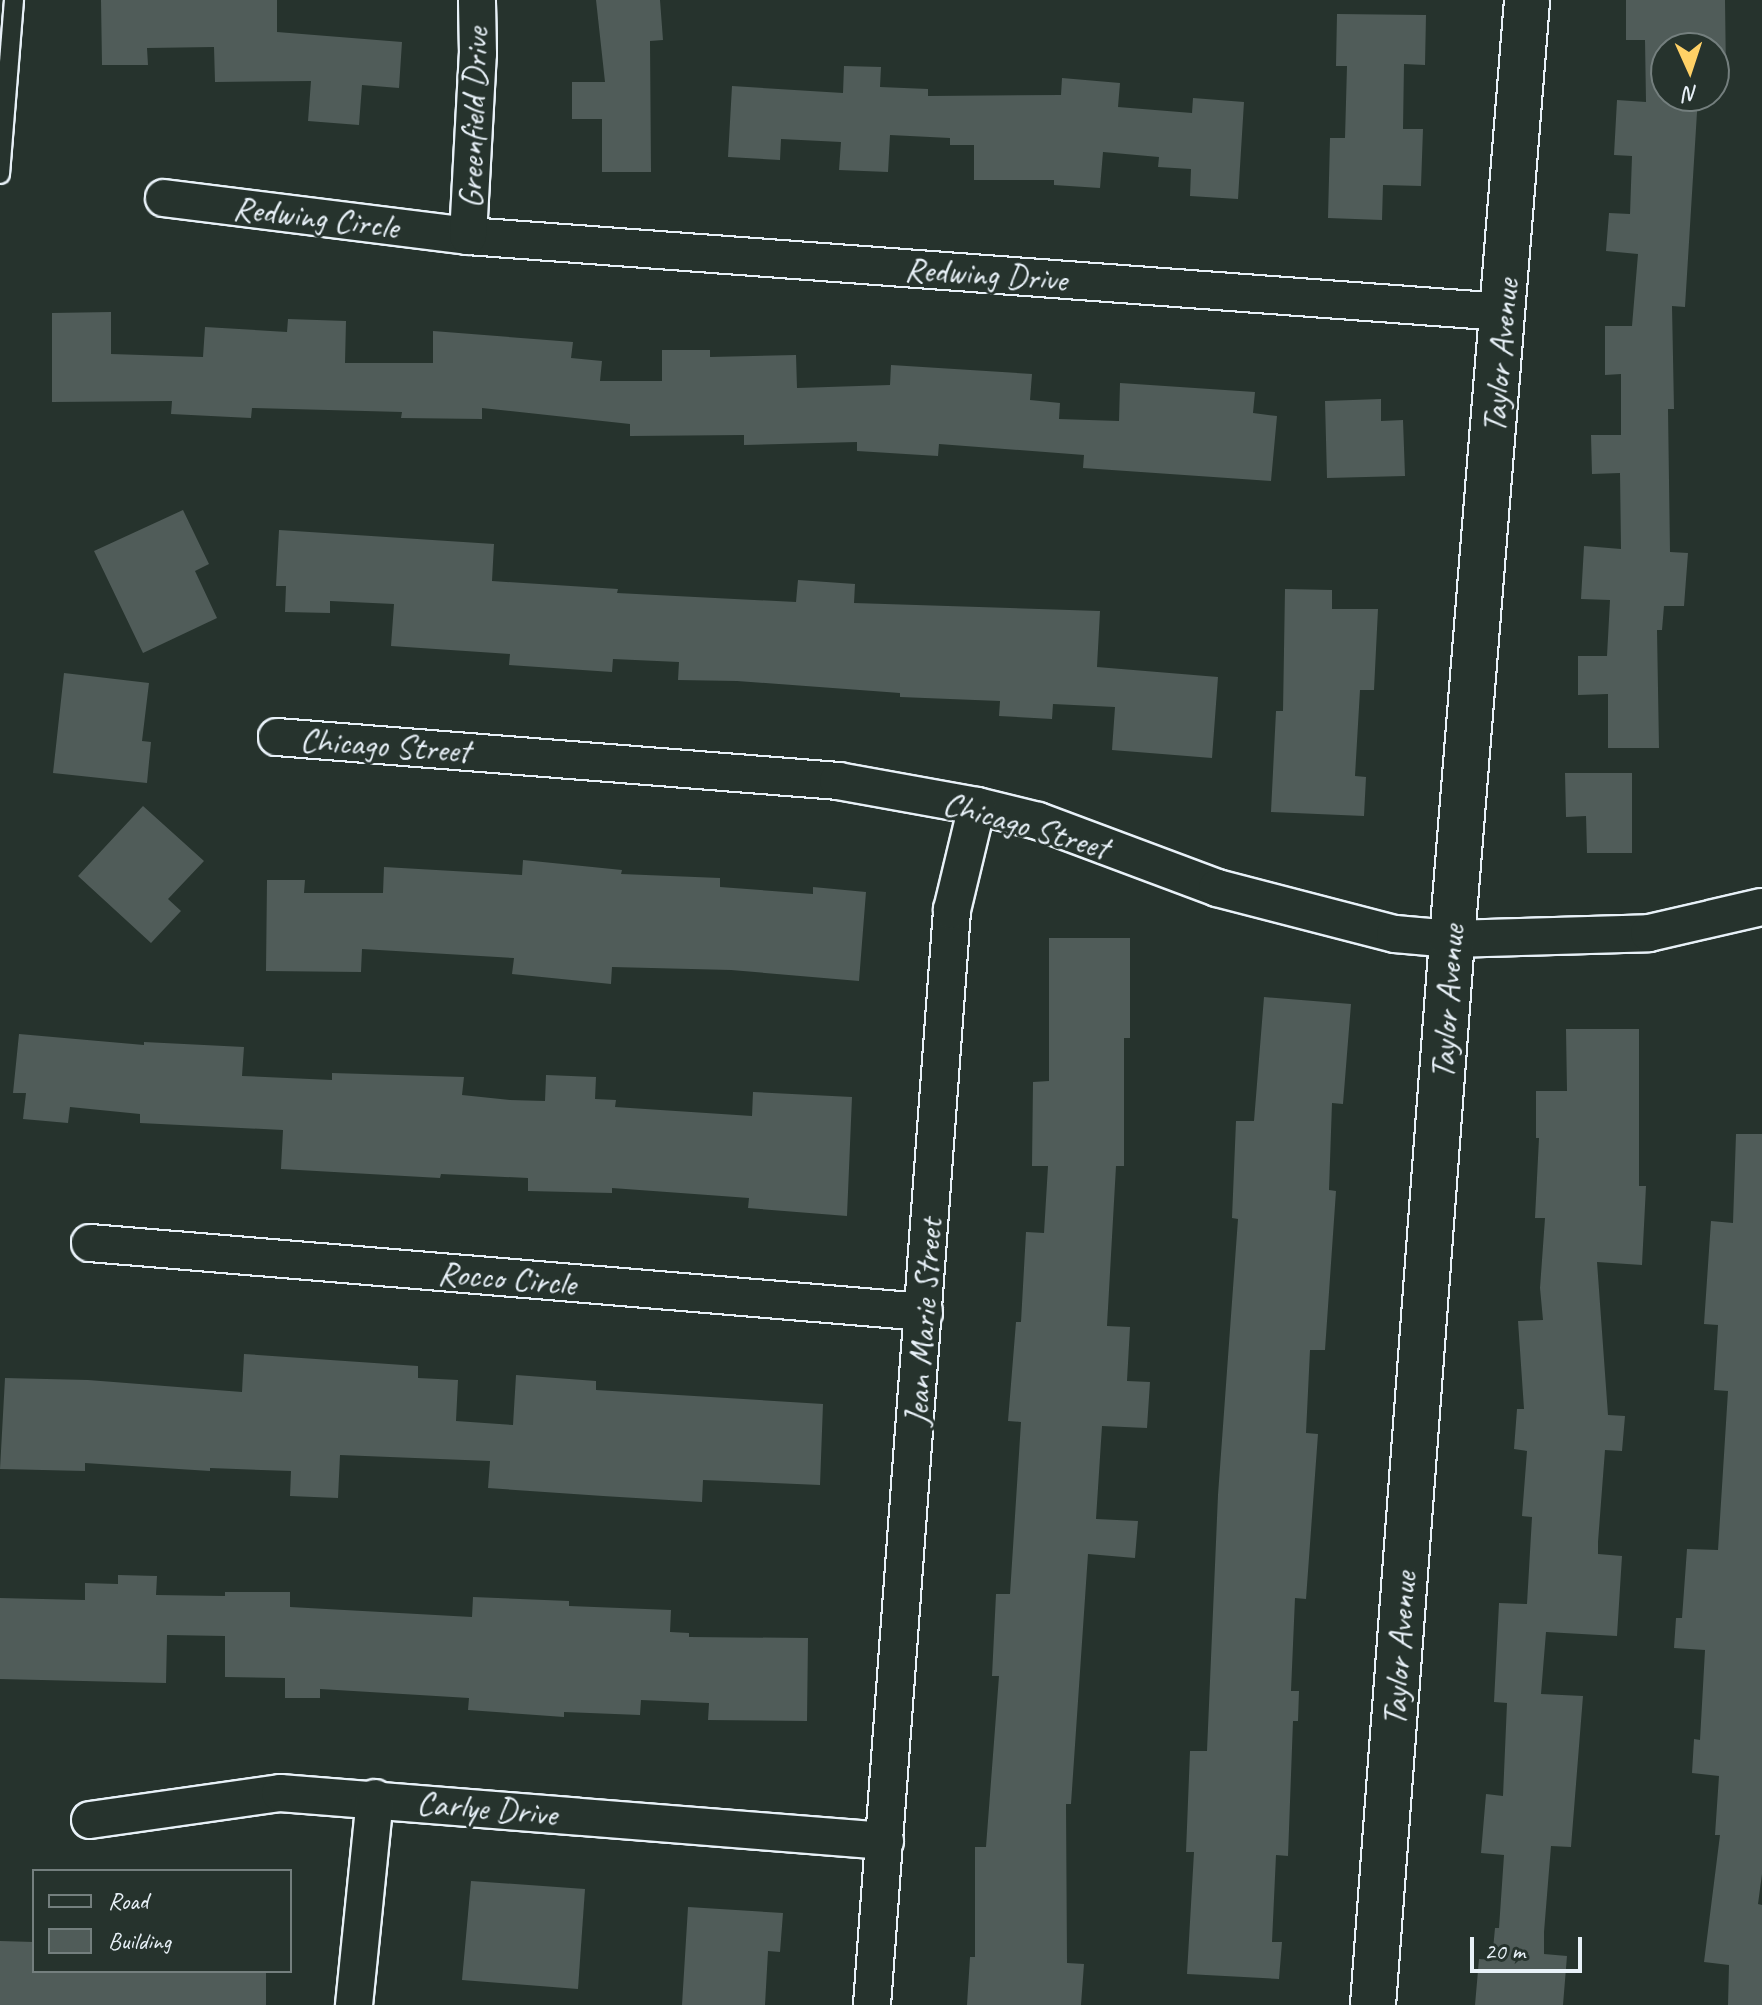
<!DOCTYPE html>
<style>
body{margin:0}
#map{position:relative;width:1762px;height:2005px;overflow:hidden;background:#26332d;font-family:Caveat,sans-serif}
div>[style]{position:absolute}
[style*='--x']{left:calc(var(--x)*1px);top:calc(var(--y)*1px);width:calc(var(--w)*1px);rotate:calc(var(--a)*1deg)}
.building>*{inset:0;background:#505c59}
.roads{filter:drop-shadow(2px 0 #e8f1f8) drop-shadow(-2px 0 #e8f1f8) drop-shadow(0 2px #e8f1f8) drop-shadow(0 -2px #e8f1f8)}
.service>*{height:18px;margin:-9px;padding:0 9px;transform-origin:9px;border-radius:9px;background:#26332d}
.minor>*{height:36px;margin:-18px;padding:0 18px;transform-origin:18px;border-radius:18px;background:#26332d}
.tertiary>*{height:44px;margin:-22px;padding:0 22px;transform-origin:22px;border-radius:22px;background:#26332d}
span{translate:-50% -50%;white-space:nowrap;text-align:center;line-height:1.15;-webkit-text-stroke:6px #26332d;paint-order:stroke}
.street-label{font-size:34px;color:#e8f1f8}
.legend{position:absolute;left:32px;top:1869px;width:260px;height:104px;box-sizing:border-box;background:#26332d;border:2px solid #747f7e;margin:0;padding:10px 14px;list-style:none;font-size:24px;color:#e8f1f8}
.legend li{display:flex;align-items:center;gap:16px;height:40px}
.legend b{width:40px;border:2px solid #747f7e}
.north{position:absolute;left:1650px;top:32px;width:80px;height:80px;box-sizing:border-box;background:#26332d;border:2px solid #747f7e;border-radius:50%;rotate:177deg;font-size:22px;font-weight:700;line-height:32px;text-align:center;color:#e8f1f8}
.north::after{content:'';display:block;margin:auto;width:28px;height:36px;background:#ffd166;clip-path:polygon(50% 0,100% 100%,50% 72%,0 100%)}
.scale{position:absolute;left:1470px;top:1937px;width:112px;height:36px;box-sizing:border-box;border:4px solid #e8f1f8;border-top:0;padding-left:10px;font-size:24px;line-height:28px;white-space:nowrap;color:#e8f1f8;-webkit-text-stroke:6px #26332d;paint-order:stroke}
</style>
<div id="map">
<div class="building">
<i style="clip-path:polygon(101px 0,277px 0,277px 32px,402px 42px,399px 88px,362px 85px,359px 125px,308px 121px,311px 81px,215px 82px,214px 47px,147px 48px,148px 65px,102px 65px)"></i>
<i style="clip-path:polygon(596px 0,660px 0,663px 40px,650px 41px,651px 172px,602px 172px,602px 119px,572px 119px,572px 82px,605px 82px)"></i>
<i style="clip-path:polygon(1626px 0,1725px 0,1726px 75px,1714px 75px,1714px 48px,1666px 48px,1666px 96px,1698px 96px,1685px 307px,1672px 306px,1674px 409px,1668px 409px,1670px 552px,1688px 553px,1684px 606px,1664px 606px,1662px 630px,1657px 630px,1659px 748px,1608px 748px,1608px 694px,1578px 695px,1578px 656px,1607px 656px,1610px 600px,1581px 599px,1584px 546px,1621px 549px,1620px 473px,1592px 474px,1591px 435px,1621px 435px,1621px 374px,1605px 375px,1605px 326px,1632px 326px,1638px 254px,1606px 251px,1609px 213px,1630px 214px,1632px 156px,1614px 155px,1617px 100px,1646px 102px,1645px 40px,1626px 40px)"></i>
<i style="clip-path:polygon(1337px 14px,1426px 15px,1425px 65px,1404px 64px,1403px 129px,1423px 129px,1421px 186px,1383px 185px,1382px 220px,1328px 218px,1330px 138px,1345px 138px,1347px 66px,1336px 66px)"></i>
<i style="clip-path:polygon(844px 66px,881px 67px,880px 87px,928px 89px,928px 96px,1061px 95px,1062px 78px,1120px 83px,1118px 107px,1192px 113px,1193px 98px,1244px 102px,1238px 199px,1190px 196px,1191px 169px,1158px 167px,1159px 157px,1103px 152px,1100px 188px,1054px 185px,1054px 180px,974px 180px,974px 145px,950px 145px,950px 138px,890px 135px,888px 172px,839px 170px,841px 142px,781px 139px,780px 160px,728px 157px,732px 86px,843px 93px)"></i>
<i style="clip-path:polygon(111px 312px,111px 354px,203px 357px,205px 327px,287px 332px,288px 319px,346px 321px,345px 363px,433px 363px,433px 331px,573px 342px,571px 358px,602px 361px,600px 381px,662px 381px,662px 350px,710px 350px,710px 357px,796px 355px,797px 388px,890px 385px,891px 365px,1032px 374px,1030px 400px,1060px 403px,1059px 419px,1119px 421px,1120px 383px,1255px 392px,1253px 413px,1277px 416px,1271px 481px,1083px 468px,1084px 455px,939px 444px,938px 456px,857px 451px,857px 442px,744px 445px,744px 435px,630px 436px,630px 424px,482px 408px,482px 419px,401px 418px,402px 412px,252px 408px,251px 418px,171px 414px,172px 401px,52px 402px,52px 313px)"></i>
<i style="clip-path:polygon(1381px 399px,1381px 421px,1403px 420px,1405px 476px,1327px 478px,1325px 401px)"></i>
<i style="clip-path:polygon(183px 510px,209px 564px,195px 571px,217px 618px,143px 653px,94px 551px)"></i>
<i style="clip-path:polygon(279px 530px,494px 544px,492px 581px,618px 589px,617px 593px,796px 602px,798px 580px,855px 584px,854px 603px,1100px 611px,1097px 667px,1218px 677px,1212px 758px,1112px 750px,1115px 707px,1053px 704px,1052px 719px,999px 716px,1000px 701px,900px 697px,900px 693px,737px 681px,678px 680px,679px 662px,613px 659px,612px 672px,509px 665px,510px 654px,391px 646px,394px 604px,330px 601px,330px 613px,285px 612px,286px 586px,276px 586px)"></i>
<i style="clip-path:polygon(1285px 589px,1332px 590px,1332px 609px,1378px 609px,1374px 690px,1360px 690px,1355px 776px,1366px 777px,1364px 816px,1271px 812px,1276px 711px,1283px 711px)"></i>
<i style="clip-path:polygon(64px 673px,149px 683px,142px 741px,151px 742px,147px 783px,53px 773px)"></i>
<i style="clip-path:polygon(1565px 773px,1632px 773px,1632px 853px,1587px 853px,1586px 816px,1566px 817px)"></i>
<i style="clip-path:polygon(143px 806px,204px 861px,168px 899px,181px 911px,151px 943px,78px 876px)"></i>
<i style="clip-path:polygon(523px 860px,622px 870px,621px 874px,720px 878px,720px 887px,813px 894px,813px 887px,866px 892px,859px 981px,731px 970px,612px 967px,611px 984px,512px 974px,514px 958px,362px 949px,361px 972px,266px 971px,267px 880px,305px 880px,304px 893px,383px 893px,384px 867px,522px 875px)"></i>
<i style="clip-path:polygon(1049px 938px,1130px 938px,1130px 1038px,1124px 1038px,1124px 1166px,1116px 1166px,1107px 1326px,1130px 1327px,1127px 1381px,1150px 1382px,1147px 1428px,1102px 1426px,1096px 1519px,1138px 1521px,1135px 1558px,1088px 1554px,1071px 1804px,1066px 1804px,1067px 1963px,1084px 1964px,1081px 2005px,967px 2005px,970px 1957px,975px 1957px,975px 1847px,986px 1847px,999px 1676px,992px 1676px,996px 1594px,1010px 1594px,1021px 1422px,1008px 1421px,1016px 1322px,1021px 1322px,1026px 1232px,1044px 1233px,1048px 1166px,1032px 1166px,1033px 1082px,1049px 1081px)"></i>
<i style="clip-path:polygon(1264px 997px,1351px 1004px,1343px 1104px,1332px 1103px,1329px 1190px,1336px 1191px,1325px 1350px,1310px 1350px,1306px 1433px,1318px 1434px,1306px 1599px,1295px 1598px,1291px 1691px,1299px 1691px,1298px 1721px,1293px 1721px,1288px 1856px,1276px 1855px,1272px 1942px,1282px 1942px,1279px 1979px,1187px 1974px,1194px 1852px,1186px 1852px,1190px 1751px,1207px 1751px,1218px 1495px,1238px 1219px,1232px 1218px,1236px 1121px,1254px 1121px)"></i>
<i style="clip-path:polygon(1566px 1029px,1639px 1029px,1639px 1186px,1646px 1186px,1642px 1265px,1597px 1262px,1608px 1415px,1625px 1416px,1622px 1451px,1605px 1450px,1598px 1542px,1598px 1554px,1622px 1556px,1617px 1636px,1546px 1632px,1541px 1694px,1583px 1696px,1571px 1847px,1551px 1846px,1544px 1932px,1544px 1954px,1567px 1956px,1563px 2005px,1475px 2005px,1479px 1959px,1492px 1960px,1495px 1928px,1499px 1928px,1504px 1855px,1481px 1853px,1486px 1794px,1503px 1796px,1507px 1703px,1494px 1702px,1499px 1603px,1527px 1604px,1532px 1517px,1522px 1516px,1527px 1451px,1514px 1449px,1517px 1409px,1524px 1409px,1518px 1321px,1543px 1320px,1540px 1288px,1545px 1218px,1535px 1218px,1539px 1138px,1536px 1138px,1536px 1091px,1567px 1091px)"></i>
<i style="clip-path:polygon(19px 1034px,144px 1045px,144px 1042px,244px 1047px,242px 1076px,332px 1080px,332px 1073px,464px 1077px,462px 1095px,510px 1100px,545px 1101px,546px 1075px,596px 1077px,595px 1099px,616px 1100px,615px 1107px,752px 1116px,753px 1092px,852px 1097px,847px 1216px,748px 1208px,749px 1198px,612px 1188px,612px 1193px,528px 1191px,528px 1178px,441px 1174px,440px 1178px,281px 1169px,283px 1130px,140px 1123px,140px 1114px,70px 1107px,68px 1123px,23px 1119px,26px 1093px,13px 1093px)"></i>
<i style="clip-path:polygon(1736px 1134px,1762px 1134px,1762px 1874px,1758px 1904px,1762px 1905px,1762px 2005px,1728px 2005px,1729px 1965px,1704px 1962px,1720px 1835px,1715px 1835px,1719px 1776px,1692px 1773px,1694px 1739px,1700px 1740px,1705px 1650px,1674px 1648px,1676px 1618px,1682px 1618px,1687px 1549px,1718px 1550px,1728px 1391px,1714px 1390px,1718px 1325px,1704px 1324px,1711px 1221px,1733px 1223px)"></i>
<i style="clip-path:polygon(244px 1354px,418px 1366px,418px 1378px,458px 1380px,456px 1421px,513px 1425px,516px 1375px,596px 1381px,596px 1390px,823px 1404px,820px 1485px,703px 1480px,702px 1502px,603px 1496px,488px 1488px,490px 1461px,340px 1455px,338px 1498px,290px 1496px,291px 1471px,210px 1468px,210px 1471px,85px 1463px,85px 1471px,0 1469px,5px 1378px,88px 1380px,242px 1392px)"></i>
<i style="clip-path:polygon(118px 1575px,157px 1576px,156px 1595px,225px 1596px,225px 1592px,290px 1592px,290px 1607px,472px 1617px,473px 1597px,569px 1601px,569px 1606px,671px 1610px,670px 1632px,689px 1633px,689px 1637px,808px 1638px,807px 1721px,708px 1720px,709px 1703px,641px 1700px,640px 1715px,564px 1712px,564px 1717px,468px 1710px,469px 1698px,320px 1689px,320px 1698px,285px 1698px,285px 1678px,225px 1677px,225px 1636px,167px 1635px,166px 1683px,0 1679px,0 1598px,85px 1600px,85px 1583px,118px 1584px)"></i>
<i style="clip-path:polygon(471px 1881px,585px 1889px,578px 1989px,462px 1980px)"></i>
<i style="clip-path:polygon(688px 1907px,783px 1913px,780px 1952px,768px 1951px,765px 2005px,682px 2005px)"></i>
<i style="clip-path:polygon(0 1941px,34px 1942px,32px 1971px,266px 1971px,266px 2005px,0 2005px)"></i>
</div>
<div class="roads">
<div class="service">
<i style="--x:0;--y:174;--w:175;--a:-85.4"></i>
</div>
<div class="minor">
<i style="--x:164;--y:198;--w:306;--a:7.1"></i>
<i style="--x:468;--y:236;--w:1038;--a:4.2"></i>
<i style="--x:468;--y:236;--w:182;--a:-86.9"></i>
<i style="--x:478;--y:54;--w:54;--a:-91.1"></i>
<i style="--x:277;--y:737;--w:563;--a:4.48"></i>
<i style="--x:838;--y:781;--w:141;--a:10.2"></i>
<i style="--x:977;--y:806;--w:63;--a:13.8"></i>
<i style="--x:1038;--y:821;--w:191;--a:20.5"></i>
<i style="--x:1217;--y:888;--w:184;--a:14.5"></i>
<i style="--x:1395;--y:934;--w:57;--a:5"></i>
<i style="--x:1452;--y:939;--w:197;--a:-1.7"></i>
<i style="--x:1649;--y:933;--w:116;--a:-13"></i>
<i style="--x:90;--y:1243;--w:837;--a:4.73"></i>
<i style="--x:90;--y:1820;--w:192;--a:-8.1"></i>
<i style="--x:280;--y:1793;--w:607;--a:4.54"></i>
<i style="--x:354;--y:2005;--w:208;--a:-84.2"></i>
<i style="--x:872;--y:2005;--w:1098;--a:-85.82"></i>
<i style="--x:952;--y:910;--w:107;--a:-76.5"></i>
</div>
<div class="tertiary">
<i style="--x:1373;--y:2005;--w:1069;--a:-85.76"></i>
<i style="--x:1452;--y:939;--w:942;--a:-85.43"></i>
</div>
</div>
<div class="street-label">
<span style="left:473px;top:118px;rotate:-88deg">Greenfield Drive</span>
<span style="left:316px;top:217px;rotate:7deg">Redwing Circle</span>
<span style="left:986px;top:274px;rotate:4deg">Redwing Drive</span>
<span style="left:1500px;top:356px;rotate:-85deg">Taylor Avenue</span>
<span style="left:385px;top:745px;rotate:4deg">Chicago Street</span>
<span style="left:1026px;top:825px;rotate:16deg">Chicago Street</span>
<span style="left:1447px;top:1002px;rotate:-86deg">Taylor Avenue</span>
<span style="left:507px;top:1278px;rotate:5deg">Rocco Circle</span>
<span style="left:923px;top:1322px;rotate:-86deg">Jean Marie Street</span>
<span style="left:1399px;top:1649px;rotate:-86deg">Taylor Avenue</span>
<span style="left:487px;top:1808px;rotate:5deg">Carlye Drive</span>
</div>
<ul class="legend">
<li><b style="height:10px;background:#26332d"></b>Road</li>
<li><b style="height:22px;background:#505c59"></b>Building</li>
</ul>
<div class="north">N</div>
<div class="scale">20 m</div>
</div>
